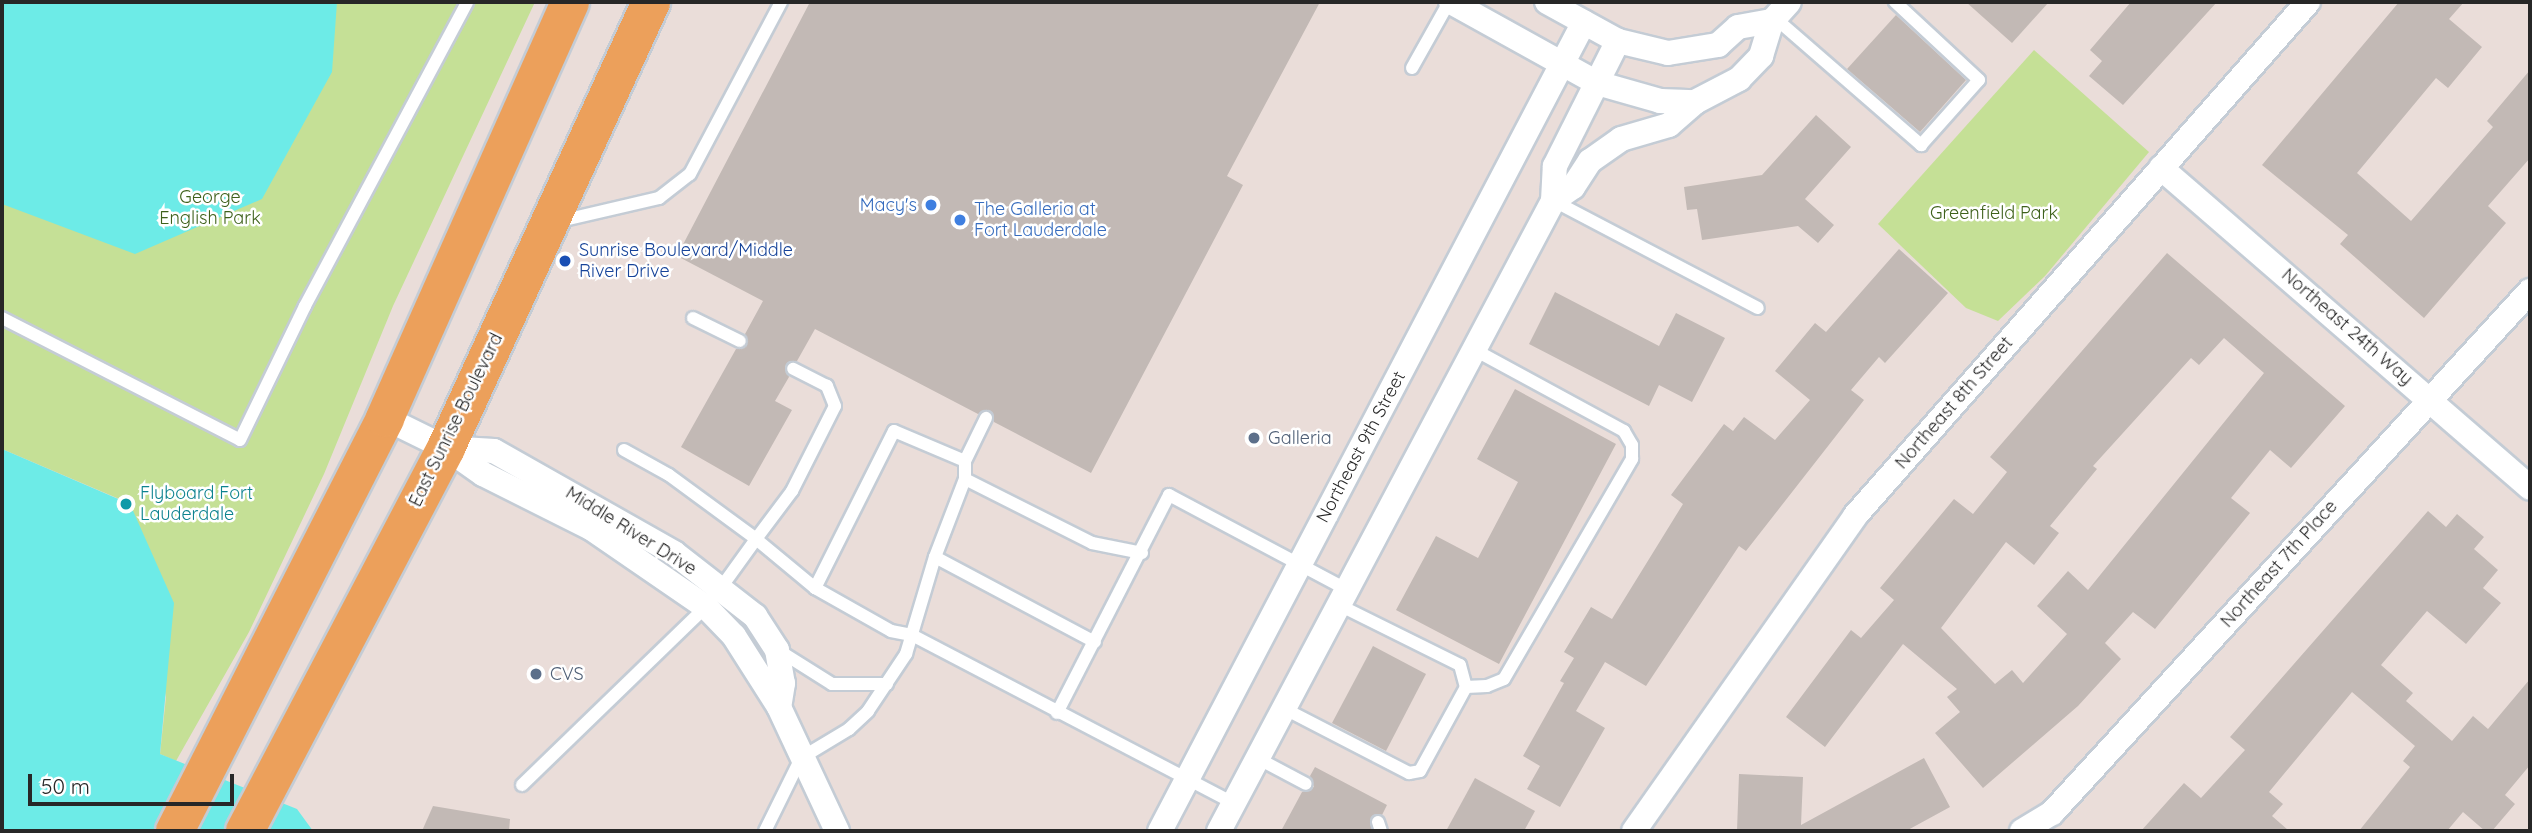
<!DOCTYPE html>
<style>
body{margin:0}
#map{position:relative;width:2532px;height:833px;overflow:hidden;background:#eaddd9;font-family:Quicksand,sans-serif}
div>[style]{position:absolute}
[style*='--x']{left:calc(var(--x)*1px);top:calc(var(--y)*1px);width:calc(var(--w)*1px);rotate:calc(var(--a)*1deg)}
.green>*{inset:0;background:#c5e096}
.water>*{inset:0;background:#6debe7}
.building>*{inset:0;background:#c2b9b5}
.roads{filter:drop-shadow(2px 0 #c4ccd5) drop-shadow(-2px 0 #c4ccd5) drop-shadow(0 2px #c4ccd5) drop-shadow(0 -2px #c4ccd5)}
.lane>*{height:12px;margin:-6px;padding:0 6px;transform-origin:6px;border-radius:6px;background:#fff}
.street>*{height:24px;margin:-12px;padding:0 12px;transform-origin:12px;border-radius:12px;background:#fff}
.primary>*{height:38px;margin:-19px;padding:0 19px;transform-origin:19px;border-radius:19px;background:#eca05b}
.dots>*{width:19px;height:19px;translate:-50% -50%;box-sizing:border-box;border:4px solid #fff;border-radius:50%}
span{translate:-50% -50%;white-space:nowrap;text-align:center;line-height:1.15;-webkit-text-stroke:5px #fff;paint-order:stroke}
.park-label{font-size:18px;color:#3e611b}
.shop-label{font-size:18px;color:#366cbe}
.right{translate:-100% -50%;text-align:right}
.left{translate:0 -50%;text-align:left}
.transit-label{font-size:18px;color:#164399}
.street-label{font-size:18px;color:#272727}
.service-label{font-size:18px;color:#4e5e75}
.culture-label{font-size:18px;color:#0d838f}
.frame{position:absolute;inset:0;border:4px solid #272727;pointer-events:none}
.scale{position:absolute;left:28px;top:774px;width:206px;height:32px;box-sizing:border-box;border:4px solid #272727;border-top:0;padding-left:9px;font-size:21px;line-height:24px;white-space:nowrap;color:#272727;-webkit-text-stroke:5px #fff;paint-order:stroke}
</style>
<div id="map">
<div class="green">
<i style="clip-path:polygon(2px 2px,535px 2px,393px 306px,324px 474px,249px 632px,176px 761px,160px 754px,166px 697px,131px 504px,2px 449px)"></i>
<i style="clip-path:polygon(2034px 50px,2149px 152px,2045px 276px,1998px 321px,1966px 308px,1878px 224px)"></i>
</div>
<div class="water">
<i style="clip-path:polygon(2px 2px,337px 2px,332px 72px,262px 199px,135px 254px,2px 204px)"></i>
<i style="clip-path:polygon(2px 449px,130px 504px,174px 603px,160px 754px,297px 809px,313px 831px,2px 831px)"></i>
</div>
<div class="building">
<i style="clip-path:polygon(810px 2px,1320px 2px,1227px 176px,1243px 185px,1091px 473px,994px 422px,990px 411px,978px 414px,815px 329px,797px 361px,785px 366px,789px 377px,775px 401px,792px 410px,749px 486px,681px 447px,736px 349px,747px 345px,745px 334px,763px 301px,677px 256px)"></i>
<i style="clip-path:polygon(1966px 2px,2049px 2px,2012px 43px)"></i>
<i style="clip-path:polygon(2131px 2px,2217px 2px,2123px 105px,2089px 76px,2102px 61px,2090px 50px)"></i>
<i style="clip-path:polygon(2399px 2px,2464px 2px,2449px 19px,2482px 47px,2448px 88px,2436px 78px,2357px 173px,2411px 221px,2493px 127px,2487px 121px,2530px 70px,2530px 158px,2488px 206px,2506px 223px,2424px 318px,2340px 244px,2348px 235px,2262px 165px)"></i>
<i style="clip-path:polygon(1896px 15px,1966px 80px,1920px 132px,1847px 69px)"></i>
<i style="clip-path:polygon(1816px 115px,1851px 147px,1805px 199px,1834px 225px,1818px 243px,1798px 226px,1702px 240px,1697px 209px,1687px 210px,1684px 187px,1762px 175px)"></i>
<i style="clip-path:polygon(1899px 249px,1948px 293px,1885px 363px,1879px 357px,1851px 390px,1864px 400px,1746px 551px,1739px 546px,1646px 686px,1605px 662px,1576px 711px,1605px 728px,1560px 807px,1527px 789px,1540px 766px,1523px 756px,1564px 683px,1560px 681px,1574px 658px,1564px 652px,1591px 607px,1612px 619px,1683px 504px,1671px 495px,1724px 424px,1733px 431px,1744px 417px,1775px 440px,1810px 400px,1775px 371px,1815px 323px,1826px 332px)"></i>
<i style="clip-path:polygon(evenodd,2167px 253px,2345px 406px,2291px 468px,2270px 450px,2231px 498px,2250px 513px,2155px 629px,2133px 612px,2105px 643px,2121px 659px,2078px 706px,1983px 788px,1935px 733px,1960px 712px,1947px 697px,1957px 689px,1903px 644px,1825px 747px,1786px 717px,1851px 630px,1861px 638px,1894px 600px,1880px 588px,1954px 499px,1973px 514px,2007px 472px,1990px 457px,2167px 253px,2224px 338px,2264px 373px,2088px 590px,2068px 571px,2037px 606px,2067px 634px,2023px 683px,2012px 670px,1995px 684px,1941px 628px,2006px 542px,2034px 565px,2059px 533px,2050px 526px,2097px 469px,2093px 466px,2191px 358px,2199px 365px,2224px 338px)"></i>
<i style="clip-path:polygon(1555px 292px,1659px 346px,1676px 313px,1725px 338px,1692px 402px,1659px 385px,1649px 406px,1529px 344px)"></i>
<i style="clip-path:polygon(1515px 389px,1616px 444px,1499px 664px,1396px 610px,1436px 536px,1478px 558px,1518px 482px,1477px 459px)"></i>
<i style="clip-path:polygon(2428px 511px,2446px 527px,2457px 514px,2484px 537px,2474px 549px,2498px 570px,2483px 588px,2501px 603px,2466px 644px,2427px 611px,2381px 665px,2413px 693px,2406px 701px,2452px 741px,2473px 716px,2488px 729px,2530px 679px,2530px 765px,2505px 795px,2515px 804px,2492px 831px,2485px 831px,2463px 812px,2447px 831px,2359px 831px,2410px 767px,2403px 761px,2415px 746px,2352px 692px,2269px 792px,2283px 804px,2272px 816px,2289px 831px,2141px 831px,2184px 783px,2201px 798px,2245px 750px,2230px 737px)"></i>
<i style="clip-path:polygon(1373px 646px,1426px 674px,1386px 751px,1332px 723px)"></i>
<i style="clip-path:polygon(1924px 758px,1950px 807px,1906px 831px,1737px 831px,1739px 774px,1803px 777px,1801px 825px)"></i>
<i style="clip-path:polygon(1315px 767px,1387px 805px,1382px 815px,1371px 817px,1372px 831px,1281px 831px,1302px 792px,1314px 787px,1310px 776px)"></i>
<i style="clip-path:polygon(1475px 778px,1535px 811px,1524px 831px,1446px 831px)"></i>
<i style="clip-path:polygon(433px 806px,510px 819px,509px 831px,422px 831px)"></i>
</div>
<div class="roads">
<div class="lane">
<i style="--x:1775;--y:18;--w:194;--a:41"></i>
<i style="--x:1921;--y:145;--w:87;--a:-48.3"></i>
<i style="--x:1979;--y:80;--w:115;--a:-137.1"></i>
<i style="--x:1412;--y:68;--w:76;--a:-60.7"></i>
<i style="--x:1554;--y:201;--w:230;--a:27.7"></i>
<i style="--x:560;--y:221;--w:102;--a:-13.1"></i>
<i style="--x:659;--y:198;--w:39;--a:-38"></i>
<i style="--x:690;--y:174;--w:195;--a:-62.1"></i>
<i style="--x:2;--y:318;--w:267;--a:27.1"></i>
<i style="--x:240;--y:440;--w:149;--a:-64.1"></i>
<i style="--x:305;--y:306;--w:344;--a:-61.9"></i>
<i style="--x:693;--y:318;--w:52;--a:26.1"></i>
<i style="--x:624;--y:450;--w:51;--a:29.1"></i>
<i style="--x:669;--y:475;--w:108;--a:36.3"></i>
<i style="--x:756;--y:539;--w:60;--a:-53.1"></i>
<i style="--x:792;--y:491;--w:95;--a:-63.2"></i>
<i style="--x:835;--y:406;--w:22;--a:-112"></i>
<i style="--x:827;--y:386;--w:38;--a:-153"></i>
<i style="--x:965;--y:461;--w:48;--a:-64"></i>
<i style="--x:965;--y:479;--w:142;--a:26.7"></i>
<i style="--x:1092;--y:543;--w:51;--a:11.3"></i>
<i style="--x:935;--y:557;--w:181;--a:28"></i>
<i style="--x:720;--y:589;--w:62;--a:-54.2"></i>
<i style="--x:756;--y:539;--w:77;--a:39.7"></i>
<i style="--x:815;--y:588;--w:87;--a:29.5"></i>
<i style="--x:891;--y:631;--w:21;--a:11"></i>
<i style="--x:912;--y:635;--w:362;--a:27.6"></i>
<i style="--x:1337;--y:604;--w:137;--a:26.4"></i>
<i style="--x:1460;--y:665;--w:23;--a:75"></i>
<i style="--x:1466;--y:687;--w:21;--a:-3"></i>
<i style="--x:1487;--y:686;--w:18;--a:-22"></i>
<i style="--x:1504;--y:679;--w:255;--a:-59.8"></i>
<i style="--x:1632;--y:459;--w:14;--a:-90"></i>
<i style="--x:1632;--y:445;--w:16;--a:-120"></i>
<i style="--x:1624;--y:431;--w:170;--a:-151.5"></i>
<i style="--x:778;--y:650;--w:64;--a:32.2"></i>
<i style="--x:832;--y:684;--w:55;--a:0"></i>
<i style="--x:1283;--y:708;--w:142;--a:27.3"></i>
<i style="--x:1409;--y:773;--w:11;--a:-10"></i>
<i style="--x:1420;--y:771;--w:96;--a:-61.3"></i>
<i style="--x:1057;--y:713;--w:245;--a:-62.8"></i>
<i style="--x:1169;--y:495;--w:200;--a:28"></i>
<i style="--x:1257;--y:758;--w:55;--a:28"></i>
<i style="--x:522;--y:785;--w:256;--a:-44.1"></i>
<i style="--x:1378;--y:822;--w:9;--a:72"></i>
<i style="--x:765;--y:831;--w:81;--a:-63.7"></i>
<i style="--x:801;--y:758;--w:56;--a:-31.1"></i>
<i style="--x:849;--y:729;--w:26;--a:-43"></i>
<i style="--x:868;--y:711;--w:69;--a:-56.3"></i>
<i style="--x:906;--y:654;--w:101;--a:-73.4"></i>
<i style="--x:935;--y:557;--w:84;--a:-69"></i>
<i style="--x:965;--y:479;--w:18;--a:-90"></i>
<i style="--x:965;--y:461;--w:77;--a:-157.1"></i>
<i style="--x:894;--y:431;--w:176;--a:116.7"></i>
</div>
<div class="street">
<i style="--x:1451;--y:2;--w:167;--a:29"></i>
<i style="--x:1597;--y:83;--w:66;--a:15.9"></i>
<i style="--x:1660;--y:101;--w:35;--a:2"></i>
<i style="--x:1695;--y:102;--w:50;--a:-27.6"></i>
<i style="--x:1739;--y:79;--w:32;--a:-46"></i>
<i style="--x:1761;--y:56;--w:37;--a:-73"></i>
<i style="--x:1772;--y:21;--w:25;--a:-48"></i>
<i style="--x:1547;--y:2;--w:81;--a:28.8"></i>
<i style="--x:1618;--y:41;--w:51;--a:13.5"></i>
<i style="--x:1668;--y:53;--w:51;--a:-9.1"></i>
<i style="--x:1718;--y:45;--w:27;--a:-42"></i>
<i style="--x:1738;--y:27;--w:35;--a:-10"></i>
<i style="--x:2161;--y:168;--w:488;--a:40.9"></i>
<i style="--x:1553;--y:201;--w:24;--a:-35"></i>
<i style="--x:1573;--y:187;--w:31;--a:-57"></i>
<i style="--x:1590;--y:161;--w:38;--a:-35"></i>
<i style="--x:1621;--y:139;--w:50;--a:-16.3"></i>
<i style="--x:1669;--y:125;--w:35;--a:-41"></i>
<i style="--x:385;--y:418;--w:68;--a:26.2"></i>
<i style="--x:446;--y:448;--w:45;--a:35.1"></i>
<i style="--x:483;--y:474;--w:121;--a:26.6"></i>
<i style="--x:591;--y:528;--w:140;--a:34.5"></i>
<i style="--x:706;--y:607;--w:40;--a:46"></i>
<i style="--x:734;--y:636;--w:84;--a:57.6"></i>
<i style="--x:779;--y:707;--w:137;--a:64.9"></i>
<i style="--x:446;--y:448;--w:48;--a:3.6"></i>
<i style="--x:494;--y:451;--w:207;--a:29.5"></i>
<i style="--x:674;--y:553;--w:103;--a:37.9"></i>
<i style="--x:755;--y:616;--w:40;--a:57.1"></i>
<i style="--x:777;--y:650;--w:34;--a:80"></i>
<i style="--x:783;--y:683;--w:24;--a:99"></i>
<i style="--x:1160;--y:831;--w:913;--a:-62.34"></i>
<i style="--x:1219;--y:831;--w:713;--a:-62.07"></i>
<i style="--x:1553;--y:201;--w:35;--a:-87"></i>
<i style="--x:1555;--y:166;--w:140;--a:-63.3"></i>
<i style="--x:1634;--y:831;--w:385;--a:-54.9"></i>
<i style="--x:1855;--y:516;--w:685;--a:-48.61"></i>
<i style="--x:2022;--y:831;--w:35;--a:-31"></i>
<i style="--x:2052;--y:813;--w:708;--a:-47.52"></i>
</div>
<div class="primary">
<i style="--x:175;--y:831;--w:463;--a:-63"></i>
<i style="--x:385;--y:418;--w:455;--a:-66"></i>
<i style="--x:245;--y:831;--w:433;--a:-62.3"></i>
<i style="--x:446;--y:448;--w:491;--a:-65.3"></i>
</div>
</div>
<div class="dots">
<i style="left:931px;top:205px;background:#3f7fe0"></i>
<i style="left:960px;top:220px;background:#3f7fe0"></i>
<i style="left:565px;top:261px;background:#1a4fb4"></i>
<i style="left:1254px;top:438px;background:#5c6f8a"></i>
<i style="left:126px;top:504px;background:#0f9aa8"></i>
<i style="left:536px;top:674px;background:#5c6f8a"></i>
</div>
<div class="park-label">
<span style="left:210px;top:208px">George<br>English Park</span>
<span style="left:1994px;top:213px">Greenfield Park</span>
</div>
<div class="shop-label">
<span class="right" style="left:917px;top:205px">Macy's</span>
<span class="left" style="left:974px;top:220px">The Galleria at<br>Fort Lauderdale</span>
</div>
<div class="transit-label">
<span class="left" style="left:579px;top:261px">Sunrise Boulevard/Middle<br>River Drive</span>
</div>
<div class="street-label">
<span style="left:2347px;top:327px;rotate:41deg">Northeast 24th Way</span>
<span style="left:1954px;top:403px;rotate:-49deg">Northeast 8th Street</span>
<span style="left:456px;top:420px;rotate:-64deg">East Sunrise Boulevard</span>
<span style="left:1361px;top:447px;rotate:-62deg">Northeast 9th Street</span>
<span style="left:631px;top:531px;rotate:32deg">Middle River Drive</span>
<span style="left:2279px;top:564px;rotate:-48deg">Northeast 7th Place</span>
</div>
<div class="service-label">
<span class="left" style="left:1268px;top:438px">Galleria</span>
<span class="left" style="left:550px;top:674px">CVS</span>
</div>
<div class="culture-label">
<span class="left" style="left:140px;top:504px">Flyboard Fort<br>Lauderdale</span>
</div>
<div class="frame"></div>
<div class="scale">50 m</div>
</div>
